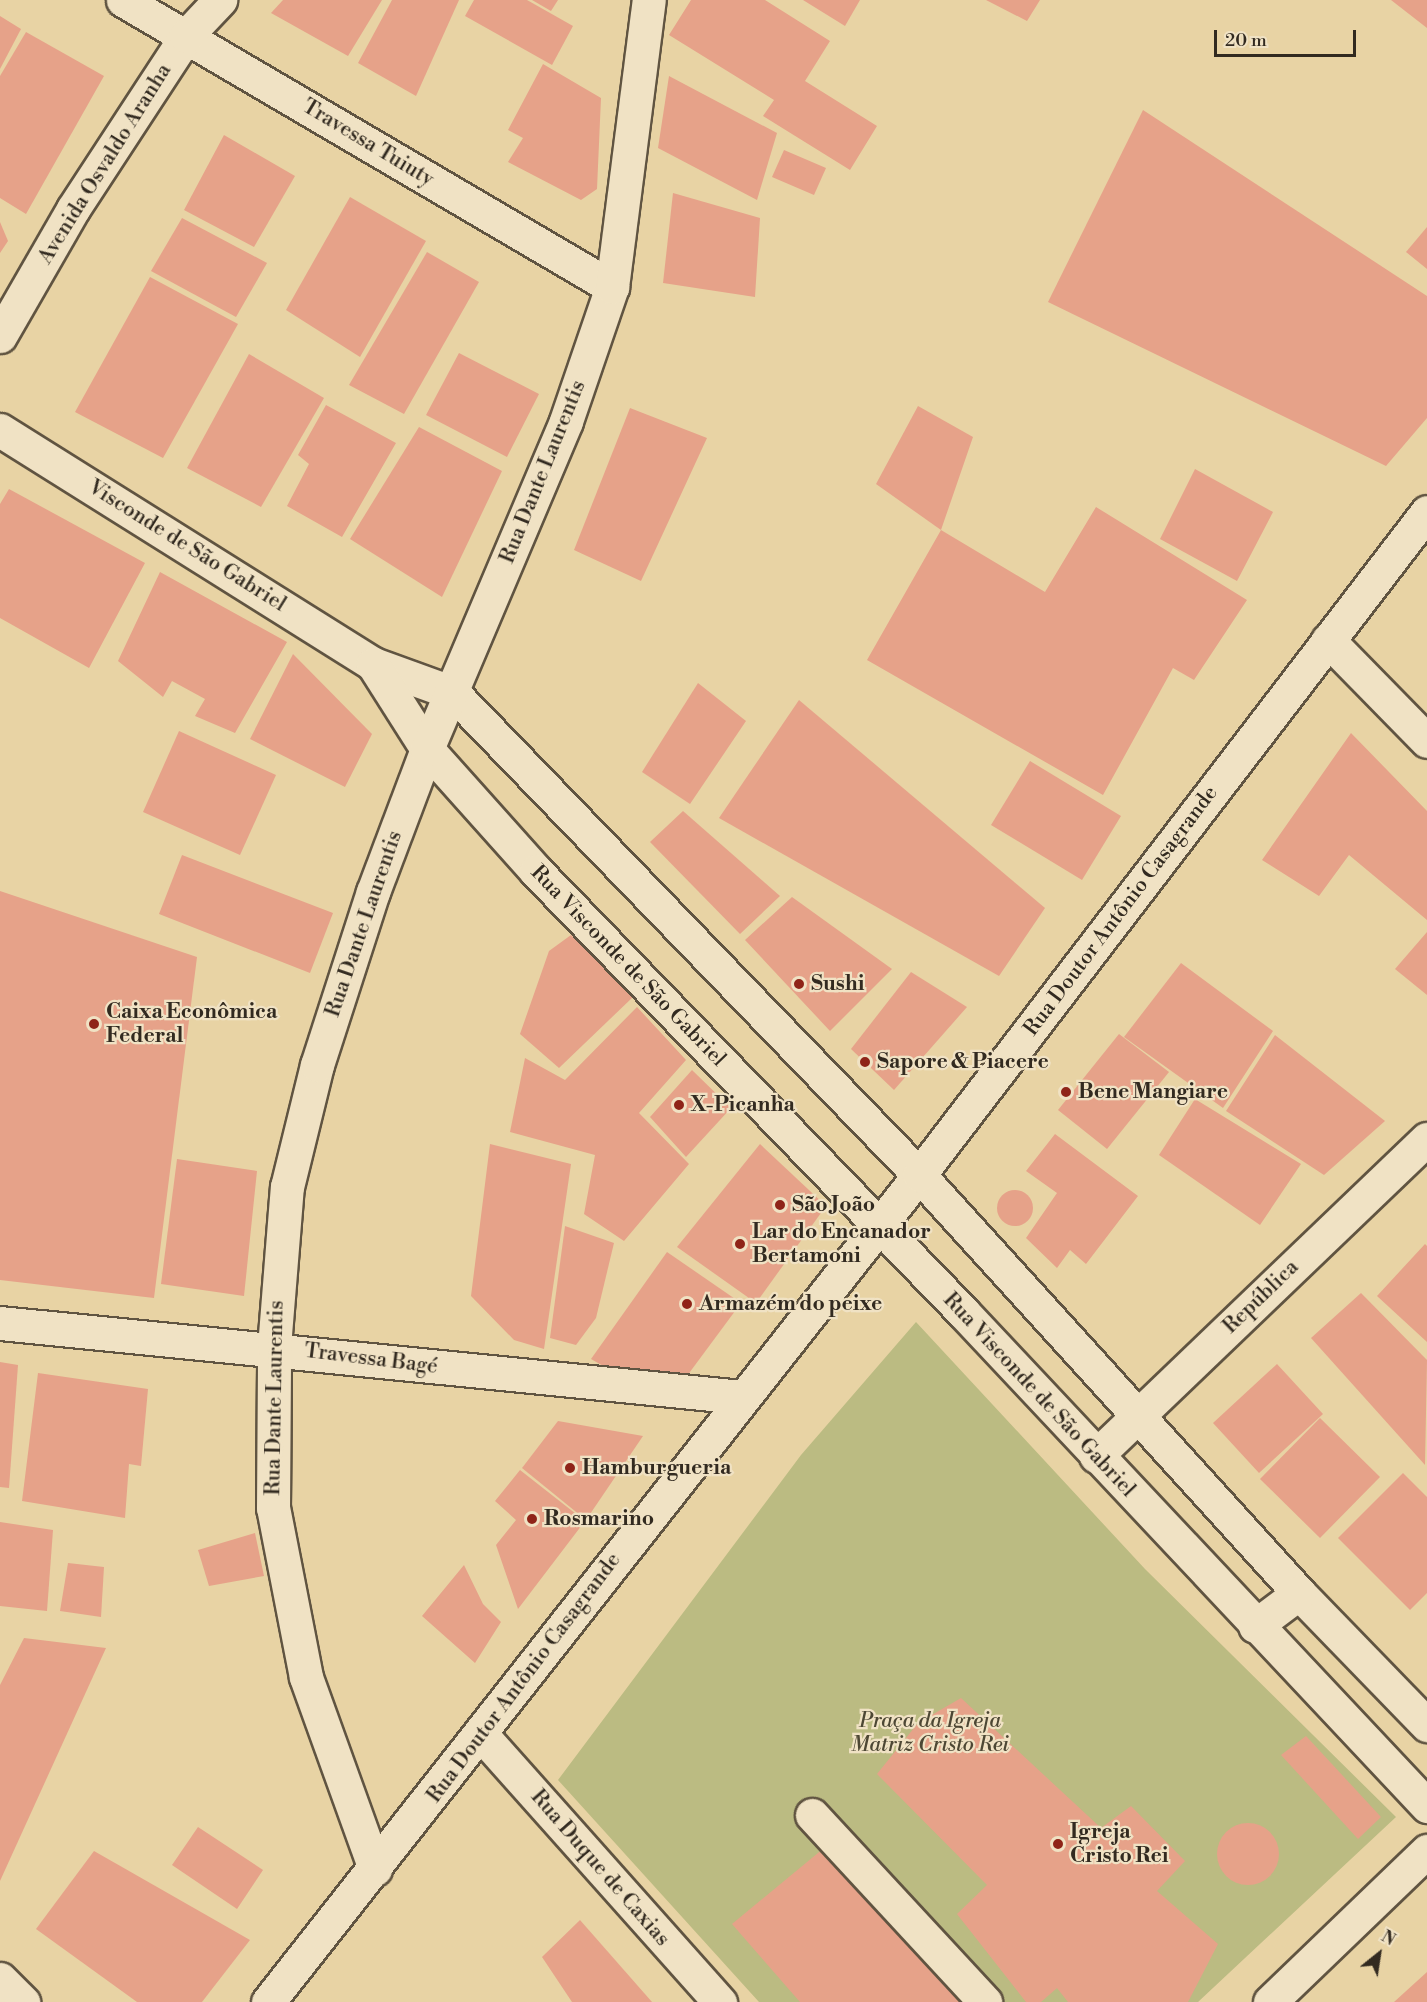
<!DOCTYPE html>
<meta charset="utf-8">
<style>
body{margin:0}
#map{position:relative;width:1427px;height:2002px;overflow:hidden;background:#e8d3a4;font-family:"Libre Bodoni",serif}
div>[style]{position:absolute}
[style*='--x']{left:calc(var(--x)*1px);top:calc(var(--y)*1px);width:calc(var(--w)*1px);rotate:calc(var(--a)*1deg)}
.green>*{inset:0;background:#bbbb82}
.building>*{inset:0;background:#e6a289}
.round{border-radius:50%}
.roads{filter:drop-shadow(2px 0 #605441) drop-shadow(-2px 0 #605441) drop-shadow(0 2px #605441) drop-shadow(0 -2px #605441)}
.street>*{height:33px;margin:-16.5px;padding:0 16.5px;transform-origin:16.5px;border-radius:16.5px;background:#f0e2c4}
.secondary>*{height:33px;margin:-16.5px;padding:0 16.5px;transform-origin:16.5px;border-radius:16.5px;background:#f0e2c4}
.dots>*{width:16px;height:16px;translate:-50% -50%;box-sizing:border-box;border:3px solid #f0e2c4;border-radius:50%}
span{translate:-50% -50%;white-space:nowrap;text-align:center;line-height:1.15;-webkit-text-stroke:4.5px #f0e2c4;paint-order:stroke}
.street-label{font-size:21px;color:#322a20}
.poi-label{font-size:21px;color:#322a20;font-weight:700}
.left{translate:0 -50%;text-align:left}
.park-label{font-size:21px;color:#4d4734;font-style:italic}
.north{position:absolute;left:1349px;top:1924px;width:60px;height:60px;-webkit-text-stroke:4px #f0e2c4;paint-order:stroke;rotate:30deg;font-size:16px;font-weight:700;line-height:24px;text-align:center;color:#322a20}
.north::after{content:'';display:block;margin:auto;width:21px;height:27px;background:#322a20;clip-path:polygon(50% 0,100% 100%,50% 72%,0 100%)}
.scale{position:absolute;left:1214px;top:30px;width:142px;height:27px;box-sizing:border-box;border:3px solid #322a20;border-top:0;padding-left:8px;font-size:18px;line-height:21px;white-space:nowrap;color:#322a20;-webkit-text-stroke:4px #f0e2c4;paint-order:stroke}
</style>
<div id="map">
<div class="green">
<i style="clip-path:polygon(916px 1322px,1145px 1569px,1396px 1817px,1198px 2002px,759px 2002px,558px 1780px,801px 1455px)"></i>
</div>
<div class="building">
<i style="clip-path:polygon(283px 0,382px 0,348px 56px,271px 13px)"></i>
<i style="clip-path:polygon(392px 0,459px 0,416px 96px,358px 63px)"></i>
<i style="clip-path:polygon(474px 0,527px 0,573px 26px,552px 65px,465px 16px)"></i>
<i style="clip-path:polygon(532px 0,558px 0,551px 11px)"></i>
<i style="clip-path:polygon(691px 0,765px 0,830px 41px,805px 81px,877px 126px,850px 170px,763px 116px,774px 100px,669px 35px)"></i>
<i style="clip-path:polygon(803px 0,860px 0,845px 26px)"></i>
<i style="clip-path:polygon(986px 0,1040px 0,1027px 21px)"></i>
<i style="clip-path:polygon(1391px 0,1427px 0,1427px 28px)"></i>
<i style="clip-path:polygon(0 16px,21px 29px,0 69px)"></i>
<i style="clip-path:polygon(26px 32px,104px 76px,26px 214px,0 198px,0 76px)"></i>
<i style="clip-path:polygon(543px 64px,601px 98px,597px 189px,581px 200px,508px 162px,523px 138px,508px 130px)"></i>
<i style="clip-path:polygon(669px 76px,777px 133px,757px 200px,658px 148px)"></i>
<i style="clip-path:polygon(1143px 110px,1427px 296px,1427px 418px,1386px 466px,1048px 302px)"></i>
<i style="clip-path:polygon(224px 135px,295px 176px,254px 247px,184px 210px)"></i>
<i style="clip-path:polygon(784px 150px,826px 168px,814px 195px,772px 177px)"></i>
<i style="clip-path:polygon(673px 193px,760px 218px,755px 297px,663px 283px)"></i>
<i style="clip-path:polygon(350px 197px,426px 241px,360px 357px,286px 310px)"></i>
<i style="clip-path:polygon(182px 218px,267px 263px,236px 317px,151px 271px)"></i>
<i style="clip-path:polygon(0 222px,8px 241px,0 253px)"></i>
<i style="clip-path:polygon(1427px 227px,1427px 269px,1406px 252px)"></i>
<i style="clip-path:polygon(427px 252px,479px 282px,404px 414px,349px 385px)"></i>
<i style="clip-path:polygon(150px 277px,238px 324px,163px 458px,75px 412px)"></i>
<i style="clip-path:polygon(459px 353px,539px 394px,507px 457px,426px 415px)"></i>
<i style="clip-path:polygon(249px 354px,324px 398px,261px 507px,187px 468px)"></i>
<i style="clip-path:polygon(326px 405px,396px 443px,342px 537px,287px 506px,309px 464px,298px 455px)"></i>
<i style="clip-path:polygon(918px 406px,973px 437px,941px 530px,876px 484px)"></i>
<i style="clip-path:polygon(630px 408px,707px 438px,641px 581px,574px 550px)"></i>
<i style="clip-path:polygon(419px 427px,502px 471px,442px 597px,350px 539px)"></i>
<i style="clip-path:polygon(1195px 469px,1273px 512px,1237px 581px,1160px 539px)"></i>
<i style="clip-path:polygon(9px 489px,145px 563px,89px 668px,0 618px,0 504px)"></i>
<i style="clip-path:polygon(1096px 507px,1247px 600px,1194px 680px,1173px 668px,1103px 795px,867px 660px,941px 530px,1045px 592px)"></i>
<i style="clip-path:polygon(160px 572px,287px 642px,235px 733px,195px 716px,205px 699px,172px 681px,163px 697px,118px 661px)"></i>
<i style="clip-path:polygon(293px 654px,372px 734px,345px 787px,250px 739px)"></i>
<i style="clip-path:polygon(698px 683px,746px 721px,690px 804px,642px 772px)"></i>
<i style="clip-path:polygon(799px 700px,1045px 908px,999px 976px,719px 818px)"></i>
<i style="clip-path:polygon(179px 731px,276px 775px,240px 855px,143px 812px)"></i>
<i style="clip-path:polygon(1351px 733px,1427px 811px,1427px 920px,1349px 855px,1319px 896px,1262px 860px)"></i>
<i style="clip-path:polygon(1030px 761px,1121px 816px,1082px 880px,991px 825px)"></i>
<i style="clip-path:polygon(683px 811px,780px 896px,740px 934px,650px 842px)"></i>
<i style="clip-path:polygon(182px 855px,333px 913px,310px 973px,159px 914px)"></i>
<i style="clip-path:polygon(0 891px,197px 957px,154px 1298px,0 1280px)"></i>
<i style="clip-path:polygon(792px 897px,892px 969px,830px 1031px,745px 940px)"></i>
<i style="clip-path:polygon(1427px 932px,1427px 995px,1395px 969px)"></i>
<i style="clip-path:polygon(571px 935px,633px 997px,559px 1068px,520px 1034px,549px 951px)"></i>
<i style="clip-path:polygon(1181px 963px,1273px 1031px,1223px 1108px,1124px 1037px)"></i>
<i style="clip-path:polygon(911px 972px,967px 1007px,894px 1090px,851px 1049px)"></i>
<i style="clip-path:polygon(637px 1007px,686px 1060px,639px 1113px,689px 1164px,624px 1241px,584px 1214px,595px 1155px,510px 1132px,525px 1058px,565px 1080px)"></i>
<i style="clip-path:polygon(1119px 1034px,1169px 1072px,1107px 1149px,1058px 1110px)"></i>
<i style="clip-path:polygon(1275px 1035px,1385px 1121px,1324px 1175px,1226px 1111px)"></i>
<i style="clip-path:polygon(692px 1070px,731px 1108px,686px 1157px,650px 1117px)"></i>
<i style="clip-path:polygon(1195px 1099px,1301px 1164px,1260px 1225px,1159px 1155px)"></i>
<i style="clip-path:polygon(1055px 1134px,1138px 1196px,1086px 1264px,1070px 1250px,1057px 1268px,1026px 1238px,1057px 1193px,1026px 1171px)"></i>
<i style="clip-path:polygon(490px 1144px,571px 1164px,544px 1349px,514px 1340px,471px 1296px)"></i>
<i style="clip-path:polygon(760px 1144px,826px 1206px,756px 1303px,677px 1247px)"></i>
<i style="clip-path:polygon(177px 1159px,257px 1171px,244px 1296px,161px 1284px)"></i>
<i class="round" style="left:997px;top:1190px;width:36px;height:36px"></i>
<i style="clip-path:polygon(565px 1226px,614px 1243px,596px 1318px,576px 1345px,550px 1338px)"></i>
<i style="clip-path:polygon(1425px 1244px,1427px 1246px,1427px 1342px,1377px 1296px)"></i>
<i style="clip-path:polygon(667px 1252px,741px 1303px,684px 1380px,619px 1375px,591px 1359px)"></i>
<i style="clip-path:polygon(1361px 1293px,1427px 1360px,1425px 1465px,1311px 1338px)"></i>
<i style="clip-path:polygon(0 1362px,18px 1365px,9px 1488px,0 1487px)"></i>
<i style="clip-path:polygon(1277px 1364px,1323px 1414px,1259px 1473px,1213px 1423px)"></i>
<i style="clip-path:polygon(38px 1373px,148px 1389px,141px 1466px,129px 1464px,125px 1518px,22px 1501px)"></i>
<i style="clip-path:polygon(1320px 1418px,1380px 1477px,1320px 1538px,1260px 1479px)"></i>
<i style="clip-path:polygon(558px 1421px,643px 1436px,586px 1520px,522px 1468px)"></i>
<i style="clip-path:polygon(520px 1470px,585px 1521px,518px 1609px,496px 1545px,516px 1520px,495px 1501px)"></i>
<i style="clip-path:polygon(1403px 1473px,1427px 1497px,1427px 1593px,1410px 1610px,1338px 1538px)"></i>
<i style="clip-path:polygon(0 1522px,53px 1530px,47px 1611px,0 1606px)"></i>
<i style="clip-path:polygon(255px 1533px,264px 1576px,209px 1586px,198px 1550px)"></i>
<i style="clip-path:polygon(68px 1563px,104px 1567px,101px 1617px,60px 1611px)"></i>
<i style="clip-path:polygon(464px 1565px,483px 1604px,501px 1622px,475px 1663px,422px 1616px)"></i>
<i style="clip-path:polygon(24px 1638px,106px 1648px,0 1881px,0 1685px)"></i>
<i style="clip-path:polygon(961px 1698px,1101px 1828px,1131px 1806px,1185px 1861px,1157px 1891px,1218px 1944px,1188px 2002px,1068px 2002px,1057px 1988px,1041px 2002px,1026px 2002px,957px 1914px,987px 1885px,877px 1774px,918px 1723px)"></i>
<i style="clip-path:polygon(1306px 1736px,1381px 1817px,1358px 1839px,1281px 1755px)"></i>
<i class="round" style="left:1217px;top:1823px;width:62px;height:62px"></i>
<i style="clip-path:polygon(198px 1827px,263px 1870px,237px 1909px,172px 1865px)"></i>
<i style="clip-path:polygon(824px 1848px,972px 2002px,800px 2002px,732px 1924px)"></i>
<i style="clip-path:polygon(94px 1851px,250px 1940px,202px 2002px,137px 2002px,36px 1929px)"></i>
<i style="clip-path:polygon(580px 1920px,652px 2002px,572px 2002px,542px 1957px)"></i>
<i style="clip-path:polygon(1427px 1972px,1427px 2002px,1394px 2002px)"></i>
</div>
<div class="roads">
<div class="street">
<i style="--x:123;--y:0;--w:567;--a:30.41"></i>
<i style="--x:0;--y:1323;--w:746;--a:5.7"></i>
<i style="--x:1096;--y:1456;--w:458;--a:-43.8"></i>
<i style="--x:480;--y:1733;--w:361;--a:48.3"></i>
<i style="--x:812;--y:1815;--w:255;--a:47.2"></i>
<i style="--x:375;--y:1869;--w:204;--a:-109.8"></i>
<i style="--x:306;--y:1677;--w:172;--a:-101"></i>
<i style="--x:273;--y:1508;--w:161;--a:-89.6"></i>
<i style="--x:274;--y:1347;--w:161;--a:-85.4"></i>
<i style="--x:287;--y:1187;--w:126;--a:-76.2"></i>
<i style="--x:317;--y:1065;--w:182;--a:-72.1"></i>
<i style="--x:373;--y:892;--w:153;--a:-69.3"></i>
</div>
<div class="secondary">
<i style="--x:0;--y:336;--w:146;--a:-60.1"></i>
<i style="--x:73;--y:209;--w:207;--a:-56.8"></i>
<i style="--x:186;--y:36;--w:50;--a:-46.6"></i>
<i style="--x:0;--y:430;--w:440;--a:32.1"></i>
<i style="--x:373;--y:664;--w:85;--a:19.9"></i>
<i style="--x:453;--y:693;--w:670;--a:45.97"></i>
<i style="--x:919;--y:1175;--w:565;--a:47.73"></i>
<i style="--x:1299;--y:1593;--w:184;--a:45.9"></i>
<i style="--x:1328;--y:640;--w:141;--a:45.6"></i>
<i style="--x:373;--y:664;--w:101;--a:57.6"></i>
<i style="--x:427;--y:749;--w:164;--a:48.2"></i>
<i style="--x:536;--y:871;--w:614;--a:45.92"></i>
<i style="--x:963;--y:1312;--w:678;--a:46.79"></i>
<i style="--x:427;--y:749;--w:356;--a:-67"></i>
<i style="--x:566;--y:421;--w:142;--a:-71.1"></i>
<i style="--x:612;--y:287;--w:289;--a:-82.7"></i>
<i style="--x:1255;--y:1626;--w:55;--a:-36.9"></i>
<i style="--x:0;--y:1979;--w:33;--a:45"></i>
<i style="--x:268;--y:2002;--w:1052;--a:-51.79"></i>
<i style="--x:919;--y:1175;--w:835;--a:-52.54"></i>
<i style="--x:1270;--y:2002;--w:218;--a:-43.9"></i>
</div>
</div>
<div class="dots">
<i style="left:799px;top:984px;background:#8f2418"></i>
<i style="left:94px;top:1024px;background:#8f2418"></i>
<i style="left:865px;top:1062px;background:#8f2418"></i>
<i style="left:1066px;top:1092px;background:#8f2418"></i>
<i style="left:679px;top:1105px;background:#8f2418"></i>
<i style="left:780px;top:1205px;background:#8f2418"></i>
<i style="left:740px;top:1244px;background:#8f2418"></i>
<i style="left:687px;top:1304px;background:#8f2418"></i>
<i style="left:570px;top:1468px;background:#8f2418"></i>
<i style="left:532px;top:1519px;background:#8f2418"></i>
<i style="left:1058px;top:1844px;background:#8f2418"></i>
</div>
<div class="street-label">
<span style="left:368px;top:143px;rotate:31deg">Travessa Tuiuty</span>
<span style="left:105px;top:164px;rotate:-58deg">Avenida Osvaldo Aranha</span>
<span style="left:543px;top:472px;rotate:-68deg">Rua Dante Laurentis</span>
<span style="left:187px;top:546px;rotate:32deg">Visconde de São Gabriel</span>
<span style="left:1121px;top:911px;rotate:-53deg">Rua Doutor Antônio Casagrande</span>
<span style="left:364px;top:924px;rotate:-71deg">Rua Dante Laurentis</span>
<span style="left:628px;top:966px;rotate:46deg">Rua Visconde de São Gabriel</span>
<span style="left:1261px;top:1297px;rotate:-44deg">República</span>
<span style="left:371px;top:1359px;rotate:7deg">Travessa Bagé</span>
<span style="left:1039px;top:1395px;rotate:47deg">Rua Visconde de São Gabriel</span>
<span style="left:275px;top:1398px;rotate:-89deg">Rua Dante Laurentis</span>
<span style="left:524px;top:1678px;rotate:-53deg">Rua Doutor Antônio Casagrande</span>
<span style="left:600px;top:1868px;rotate:49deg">Rua Duque de Caxias</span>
</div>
<div class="poi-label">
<span class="left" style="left:811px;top:984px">Sushi</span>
<span class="left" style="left:106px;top:1024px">Caixa Econômica<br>Federal</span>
<span class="left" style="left:877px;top:1062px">Sapore &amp; Piacere</span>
<span class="left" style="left:1078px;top:1092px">Bene Mangiare</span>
<span class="left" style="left:691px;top:1105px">X-Picanha</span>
<span class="left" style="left:792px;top:1205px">São João</span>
<span class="left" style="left:752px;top:1244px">Lar do Encanador<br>Bertamoni</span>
<span class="left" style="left:699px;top:1304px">Armazém do peixe</span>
<span class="left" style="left:582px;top:1468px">Hamburgueria</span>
<span class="left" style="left:544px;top:1519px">Rosmarino</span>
<span class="left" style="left:1070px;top:1844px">Igreja<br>Cristo Rei</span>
</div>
<div class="park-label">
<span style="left:930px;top:1733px">Praça da Igreja<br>Matriz Cristo Rei</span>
</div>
<div class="north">N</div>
<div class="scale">20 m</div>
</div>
